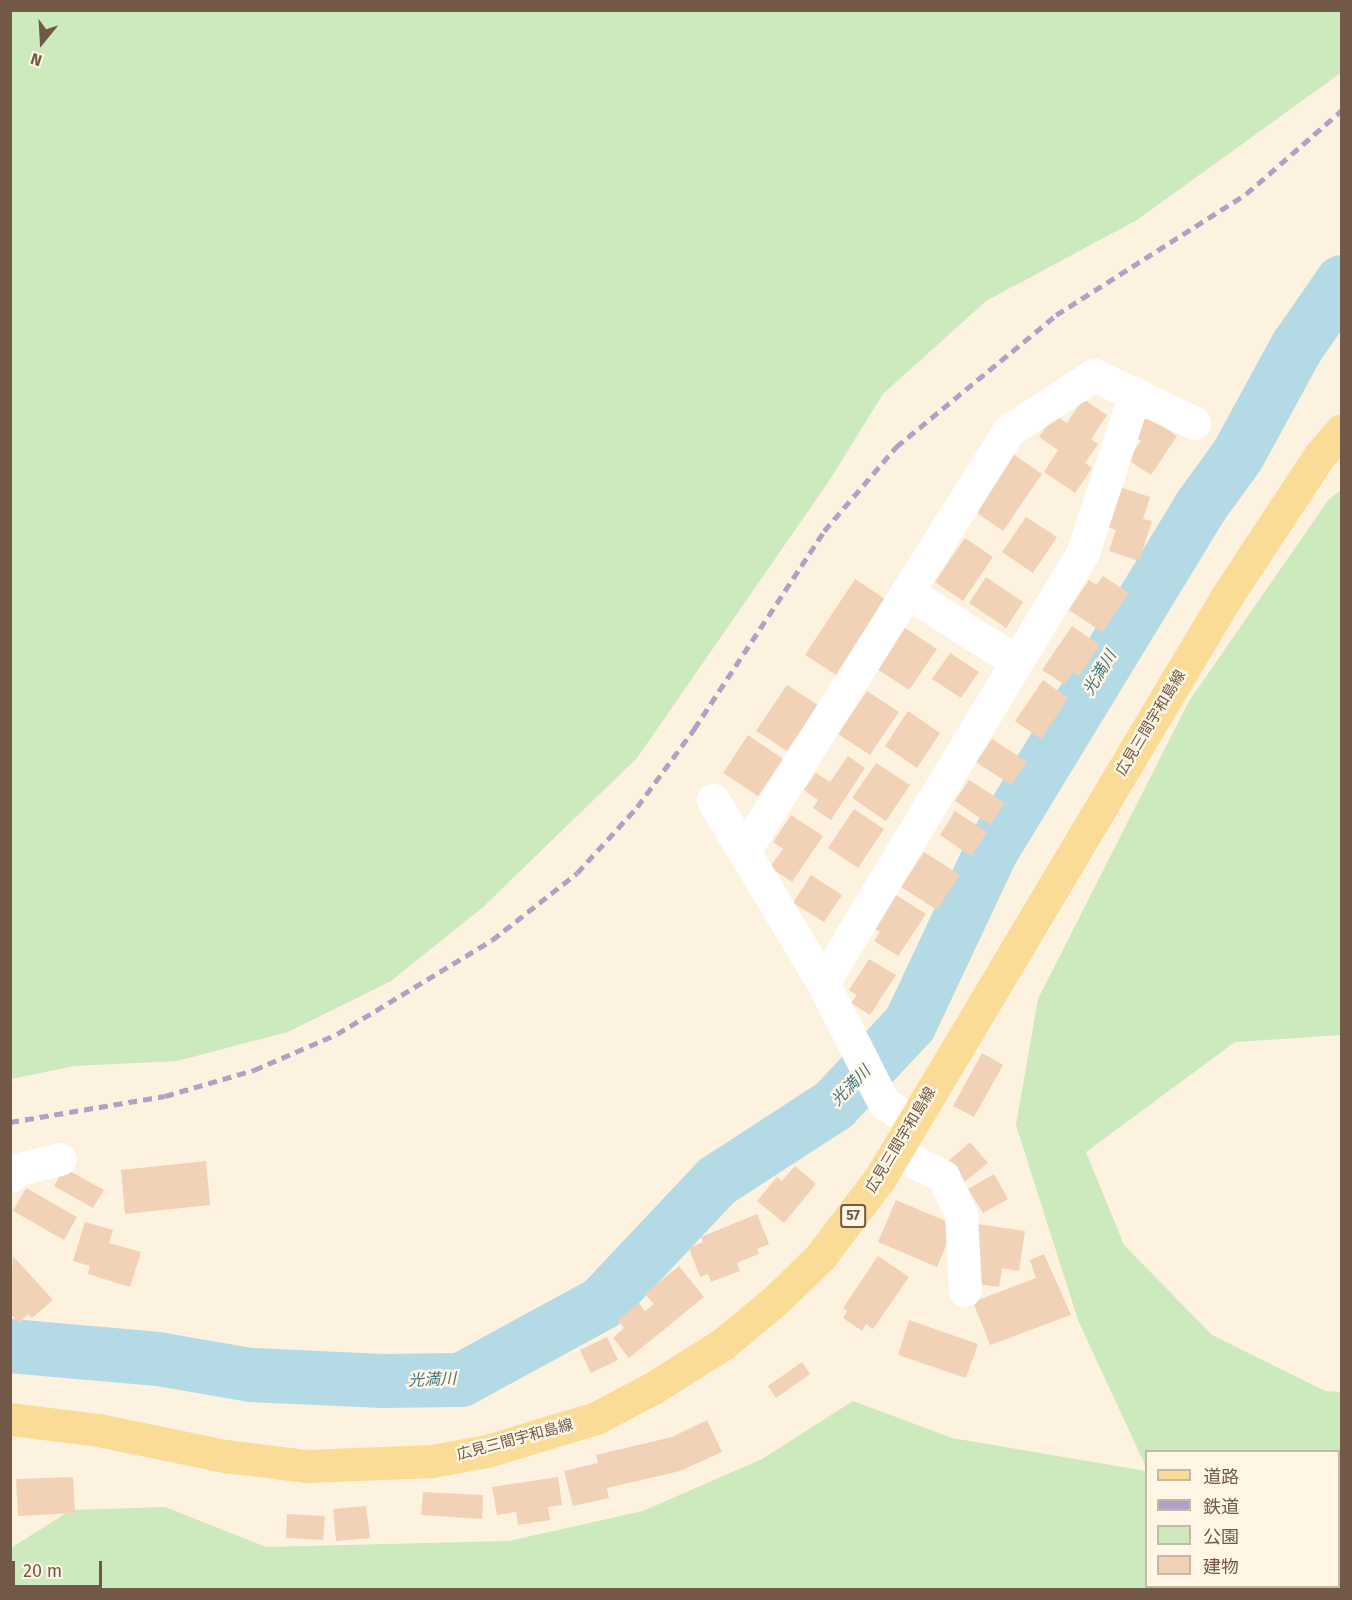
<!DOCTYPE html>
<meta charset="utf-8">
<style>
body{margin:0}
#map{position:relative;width:1352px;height:1600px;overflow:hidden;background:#fcf2df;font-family:"Fira Sans","Noto Sans JP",sans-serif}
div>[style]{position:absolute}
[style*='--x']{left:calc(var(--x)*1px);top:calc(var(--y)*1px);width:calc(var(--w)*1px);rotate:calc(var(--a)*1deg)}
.green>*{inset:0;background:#cde9be}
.river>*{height:54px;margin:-27px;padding:0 27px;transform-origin:27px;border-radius:27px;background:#b4dbe5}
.building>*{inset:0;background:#f1d2b7}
.minor>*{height:33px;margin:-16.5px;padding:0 16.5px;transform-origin:16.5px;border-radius:16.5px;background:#fff}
.major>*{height:33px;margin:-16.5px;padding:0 16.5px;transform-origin:16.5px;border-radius:16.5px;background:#fbdc97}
.rail>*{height:4.5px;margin-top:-2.25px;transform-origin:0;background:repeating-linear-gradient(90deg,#b59fc4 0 9px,transparent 0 15px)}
span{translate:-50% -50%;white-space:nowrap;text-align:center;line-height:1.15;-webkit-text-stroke:4.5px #fff6e5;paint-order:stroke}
.shield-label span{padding:2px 4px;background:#fff6e5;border:2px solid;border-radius:4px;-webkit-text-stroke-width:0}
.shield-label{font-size:14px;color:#725947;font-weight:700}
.street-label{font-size:15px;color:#725947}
.water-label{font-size:16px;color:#417685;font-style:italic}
.frame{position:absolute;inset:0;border:12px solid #725947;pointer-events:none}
.legend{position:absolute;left:1145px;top:1450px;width:195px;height:138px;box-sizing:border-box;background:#fff6e5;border:2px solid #c7b7a6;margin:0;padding:8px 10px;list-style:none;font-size:18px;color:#725947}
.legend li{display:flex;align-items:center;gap:12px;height:30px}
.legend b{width:30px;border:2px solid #c7b7a6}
.north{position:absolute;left:12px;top:12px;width:60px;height:60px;-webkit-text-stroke:4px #fff6e5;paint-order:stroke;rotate:198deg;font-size:16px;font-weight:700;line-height:24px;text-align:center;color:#725947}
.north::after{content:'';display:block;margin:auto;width:21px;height:27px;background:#725947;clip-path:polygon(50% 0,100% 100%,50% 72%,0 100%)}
.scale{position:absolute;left:12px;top:1561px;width:90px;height:27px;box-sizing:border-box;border:3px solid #725947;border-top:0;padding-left:8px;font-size:18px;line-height:21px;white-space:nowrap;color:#725947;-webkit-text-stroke:4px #fff6e5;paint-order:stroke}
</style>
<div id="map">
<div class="green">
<i style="clip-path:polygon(11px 10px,1341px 10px,1342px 72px,1137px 220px,986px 301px,883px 394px,829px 481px,637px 758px,482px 908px,391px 981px,288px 1032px,177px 1061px,74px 1066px,11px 1079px)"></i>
<i style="clip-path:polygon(1341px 490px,1341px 1035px,1235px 1042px,1086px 1152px,1124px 1245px,1212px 1335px,1325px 1391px,1341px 1392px,1341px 1589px,11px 1590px,11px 1548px,71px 1510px,165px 1507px,266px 1547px,509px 1541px,643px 1511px,762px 1459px,853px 1401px,952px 1438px,1146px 1471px,1146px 1586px,1338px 1586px,1338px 1452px,1146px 1452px,1146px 1467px,1078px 1320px,1016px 1125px,1038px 999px,1189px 701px,1329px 499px)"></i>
</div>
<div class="river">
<i style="--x:10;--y:1346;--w:149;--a:5"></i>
<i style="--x:158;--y:1359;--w:94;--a:9.8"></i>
<i style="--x:251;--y:1375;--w:132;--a:2.6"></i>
<i style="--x:383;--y:1381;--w:78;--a:-0.7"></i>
<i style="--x:461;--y:1380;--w:161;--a:-28.6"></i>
<i style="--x:602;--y:1303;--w:168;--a:-46.7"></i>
<i style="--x:717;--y:1181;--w:140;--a:-33"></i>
<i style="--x:834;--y:1105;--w:111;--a:-46.8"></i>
<i style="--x:910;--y:1024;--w:192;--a:-64.8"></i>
<i style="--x:992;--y:850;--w:403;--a:-58.7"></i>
<i style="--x:1201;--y:506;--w:63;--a:-54"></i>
<i style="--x:1238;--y:455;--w:123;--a:-61.4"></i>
<i style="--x:1297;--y:347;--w:79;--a:-55.3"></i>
</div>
<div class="building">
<i style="clip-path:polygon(1083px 399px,1107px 415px,1091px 439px,1098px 444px,1085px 463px,1092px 468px,1075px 493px,1044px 472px,1058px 450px,1039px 437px,1054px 415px,1067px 423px)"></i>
<i style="clip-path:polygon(1147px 416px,1177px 436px,1151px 475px,1128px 460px,1141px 441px,1134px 436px)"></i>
<i style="clip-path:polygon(1013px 454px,1042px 474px,1003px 531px,974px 511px)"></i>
<i style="clip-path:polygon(1117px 486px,1150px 497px,1143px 519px,1152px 521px,1139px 561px,1109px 551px,1116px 530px,1105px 526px)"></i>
<i style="clip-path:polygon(1026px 517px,1057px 537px,1033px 573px,1002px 552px)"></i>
<i style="clip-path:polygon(965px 538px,993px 557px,963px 601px,935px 582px)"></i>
<i style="clip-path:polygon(1103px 576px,1129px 593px,1102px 632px,1069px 610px,1089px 580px,1096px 585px)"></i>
<i style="clip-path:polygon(986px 577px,1023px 602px,1006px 628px,969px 603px)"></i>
<i style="clip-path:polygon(855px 579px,888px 601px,838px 676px,805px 655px)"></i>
<i style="clip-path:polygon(902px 626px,937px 649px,909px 690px,874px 667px)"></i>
<i style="clip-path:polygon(1072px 626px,1100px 645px,1079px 676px,1073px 672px,1064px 684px,1042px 670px)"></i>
<i style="clip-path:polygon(950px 653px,979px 672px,961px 698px,932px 679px)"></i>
<i style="clip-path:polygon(1043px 680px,1068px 698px,1041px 739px,1015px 721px)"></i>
<i style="clip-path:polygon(787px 685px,818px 705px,787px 751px,756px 731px)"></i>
<i style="clip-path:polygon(867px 691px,899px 712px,870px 755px,838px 734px)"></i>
<i style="clip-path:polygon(908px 711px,940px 733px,917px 768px,885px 746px)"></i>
<i style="clip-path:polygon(748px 735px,783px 759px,758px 796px,723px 773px)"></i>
<i style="clip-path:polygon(992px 739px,1027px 762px,1011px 785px,976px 762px)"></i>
<i style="clip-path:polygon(848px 756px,865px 768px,831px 820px,813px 808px,818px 800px,804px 790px,816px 773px,830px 782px)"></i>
<i style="clip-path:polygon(876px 763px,910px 785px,886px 821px,852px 798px)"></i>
<i style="clip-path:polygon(969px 780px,1005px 803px,990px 825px,955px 801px)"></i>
<i style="clip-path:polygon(854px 809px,884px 829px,858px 868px,828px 848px)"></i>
<i style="clip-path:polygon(955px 811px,987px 832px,971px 856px,940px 835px)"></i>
<i style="clip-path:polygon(791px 815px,823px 836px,792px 882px,770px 867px,783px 849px,773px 842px)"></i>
<i style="clip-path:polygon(924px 852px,960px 875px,937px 910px,901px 887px)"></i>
<i style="clip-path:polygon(811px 875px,842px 895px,824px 922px,793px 903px)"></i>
<i style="clip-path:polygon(896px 895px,926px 914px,898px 956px,874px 941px,880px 932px,875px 929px)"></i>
<i style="clip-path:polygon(869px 959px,896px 975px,870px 1015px,851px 1003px,857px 995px,849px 990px)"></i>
<i style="clip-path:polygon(982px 1053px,1003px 1065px,974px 1117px,953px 1106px)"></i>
<i style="clip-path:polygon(970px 1142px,988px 1163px,962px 1184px,945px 1164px)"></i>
<i style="clip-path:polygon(206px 1161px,210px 1205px,125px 1214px,121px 1170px)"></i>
<i style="clip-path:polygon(795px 1166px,816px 1184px,784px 1223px,757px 1201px,777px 1177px,782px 1181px)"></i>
<i style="clip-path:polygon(64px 1168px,104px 1190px,93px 1208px,54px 1186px)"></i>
<i style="clip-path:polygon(994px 1174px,1008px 1199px,983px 1213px,968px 1189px)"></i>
<i style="clip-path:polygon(26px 1188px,77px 1217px,64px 1240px,13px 1211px)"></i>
<i style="clip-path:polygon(896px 1200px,955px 1225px,937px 1267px,878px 1242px)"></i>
<i style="clip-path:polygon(757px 1214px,769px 1244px,757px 1249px,759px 1254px,737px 1263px,740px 1271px,711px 1282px,708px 1274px,700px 1277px,689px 1248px,703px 1242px,701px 1237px)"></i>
<i style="clip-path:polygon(85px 1222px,113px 1230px,109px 1243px,141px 1252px,130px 1287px,88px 1274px,90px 1266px,73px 1261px)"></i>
<i style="clip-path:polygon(978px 1224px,1025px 1231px,1019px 1271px,1002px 1268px,999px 1287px,970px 1283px)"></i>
<i style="clip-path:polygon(1044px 1254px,1071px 1315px,990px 1345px,973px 1302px,1036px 1278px,1030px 1260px)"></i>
<i style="clip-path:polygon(13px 1256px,53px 1300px,32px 1318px,28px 1314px,19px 1323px,10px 1313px)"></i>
<i style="clip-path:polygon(878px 1256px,909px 1277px,873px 1329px,866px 1324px,862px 1331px,843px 1318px,847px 1311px,843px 1308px)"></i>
<i style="clip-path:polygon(679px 1266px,704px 1297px,629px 1358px,613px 1338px,624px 1328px,618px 1320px,639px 1303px,645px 1311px,654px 1304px,645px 1294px)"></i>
<i style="clip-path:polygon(909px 1320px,978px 1344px,966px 1378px,898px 1355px)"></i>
<i style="clip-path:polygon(607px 1337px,618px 1360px,591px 1373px,580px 1350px)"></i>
<i style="clip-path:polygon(802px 1362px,810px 1374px,776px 1398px,768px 1386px)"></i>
<i style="clip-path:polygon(707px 1420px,722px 1452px,680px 1471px,607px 1488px,609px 1498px,573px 1506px,564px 1471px,598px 1463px,596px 1455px,672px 1437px)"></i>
<i style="clip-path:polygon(73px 1477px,75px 1513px,18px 1516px,16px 1479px)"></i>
<i style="clip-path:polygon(558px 1477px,562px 1505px,548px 1507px,550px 1520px,518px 1525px,516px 1512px,497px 1515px,492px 1487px)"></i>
<i style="clip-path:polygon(423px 1492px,483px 1495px,482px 1519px,421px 1515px)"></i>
<i style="clip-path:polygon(366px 1506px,370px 1538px,336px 1541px,333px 1509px)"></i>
<i style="clip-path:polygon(287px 1514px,325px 1516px,323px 1540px,286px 1538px)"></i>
</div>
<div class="minor">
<i style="--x:907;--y:592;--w:130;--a:32.5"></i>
<i style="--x:713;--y:800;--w:214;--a:59"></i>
<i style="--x:823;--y:983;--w:135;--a:63.1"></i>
<i style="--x:884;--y:1103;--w:33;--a:33"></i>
<i style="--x:744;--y:851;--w:496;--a:-57.8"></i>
<i style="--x:1008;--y:431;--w:103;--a:-33.1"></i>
<i style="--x:1094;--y:375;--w:111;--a:25.6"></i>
<i style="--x:823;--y:983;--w:503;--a:-58.9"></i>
<i style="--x:1083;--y:552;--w:167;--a:-71.9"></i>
<i style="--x:894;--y:1152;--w:55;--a:26.1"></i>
<i style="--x:943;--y:1176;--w:42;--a:64.7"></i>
<i style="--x:961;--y:1214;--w:76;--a:87"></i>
<i style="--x:10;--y:1176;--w:11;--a:-38"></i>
<i style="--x:19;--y:1169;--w:42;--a:-13.7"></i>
</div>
<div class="major">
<i style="--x:10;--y:1419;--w:89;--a:7.1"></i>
<i style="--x:98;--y:1430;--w:130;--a:11.6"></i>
<i style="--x:225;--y:1456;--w:83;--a:7"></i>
<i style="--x:307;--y:1466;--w:125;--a:-2.3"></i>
<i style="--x:432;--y:1461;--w:56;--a:-10.3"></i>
<i style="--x:487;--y:1451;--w:114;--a:-16.8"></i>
<i style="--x:596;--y:1418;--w:64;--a:-27.8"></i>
<i style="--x:653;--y:1388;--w:83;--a:-32.2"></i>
<i style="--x:723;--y:1344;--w:72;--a:-39.9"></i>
<i style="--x:778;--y:1298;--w:59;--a:-44.3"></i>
<i style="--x:820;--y:1257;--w:99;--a:-52.8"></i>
<i style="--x:880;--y:1178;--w:678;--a:-59.2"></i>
<i style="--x:1227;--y:596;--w:169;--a:-56.6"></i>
<i style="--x:1320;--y:455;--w:33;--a:-49"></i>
</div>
<div class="rail">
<i style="--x:10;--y:1122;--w:157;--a:-9.5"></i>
<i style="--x:165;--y:1096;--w:93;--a:-16.3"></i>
<i style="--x:254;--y:1070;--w:90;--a:-23.4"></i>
<i style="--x:337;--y:1034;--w:181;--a:-31.2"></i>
<i style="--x:492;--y:940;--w:108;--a:-38.2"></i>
<i style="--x:577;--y:873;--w:89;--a:-47.7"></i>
<i style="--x:637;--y:807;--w:97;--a:-53.8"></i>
<i style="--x:694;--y:729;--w:237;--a:-56.7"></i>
<i style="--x:824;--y:531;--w:111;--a:-49.4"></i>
<i style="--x:896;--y:447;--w:207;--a:-39.5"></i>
<i style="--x:1056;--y:315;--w:225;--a:-32.5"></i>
<i style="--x:1246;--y:194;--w:128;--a:-41.2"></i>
</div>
<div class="shield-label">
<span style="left:853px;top:1216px">57</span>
</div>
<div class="street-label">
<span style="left:1151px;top:723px;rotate:-59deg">広見三間宇和島線</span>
<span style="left:901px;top:1140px;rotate:-59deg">広見三間宇和島線</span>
<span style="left:515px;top:1440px;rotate:-15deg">広見三間宇和島線</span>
</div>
<div class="water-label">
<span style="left:1100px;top:673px;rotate:-59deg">光満川</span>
<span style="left:851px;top:1086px;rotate:-46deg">光満川</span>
<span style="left:432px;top:1380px;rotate:-2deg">光満川</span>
</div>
<div class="frame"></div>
<ul class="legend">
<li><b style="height:8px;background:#fbdc97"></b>道路</li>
<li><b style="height:8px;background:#b59fc4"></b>鉄道</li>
<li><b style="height:16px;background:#cde9be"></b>公園</li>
<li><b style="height:16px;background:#f1d2b7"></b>建物</li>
</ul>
<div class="north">N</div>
<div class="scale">20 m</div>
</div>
